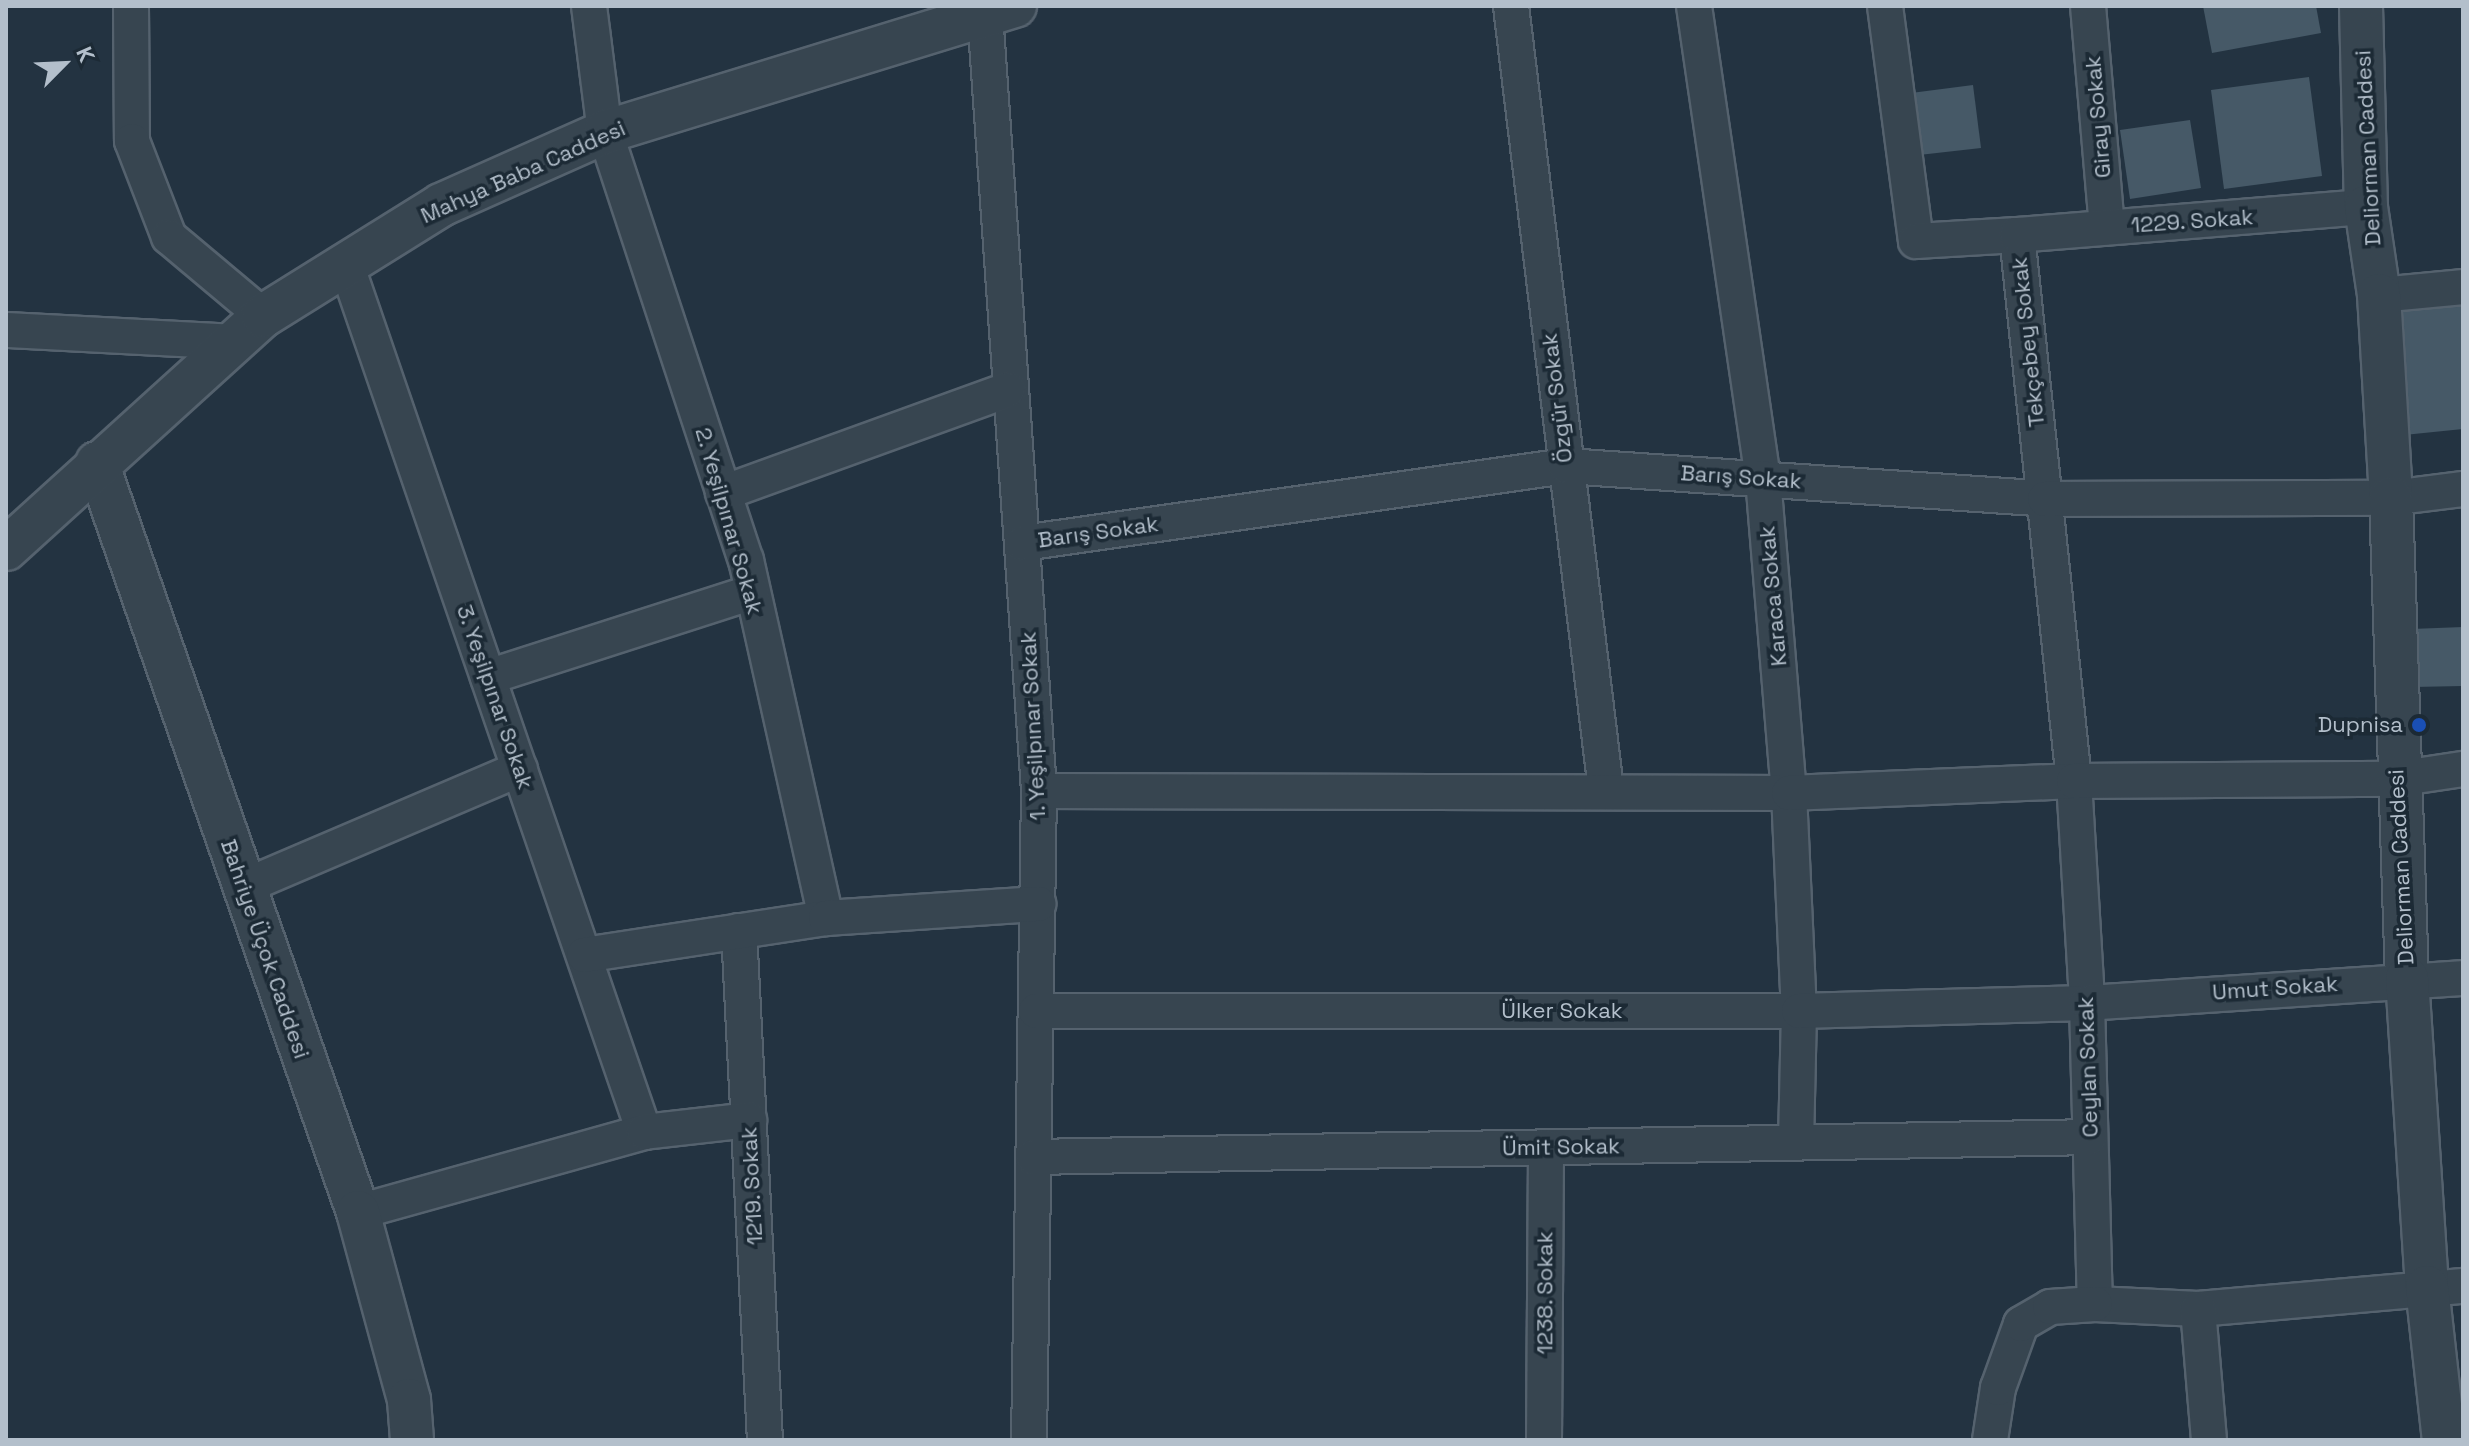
<!DOCTYPE html>
<meta charset="utf-8">
<style>
body{margin:0}
#map{position:relative;width:2469px;height:1446px;overflow:hidden;background:#233341;font-family:"Space Grotesk",sans-serif}
div>[style]{position:absolute}
[style*='--x']{left:calc(var(--x)*1px);top:calc(var(--y)*1px);width:calc(var(--w)*1px);rotate:calc(var(--a)*1deg)}
.building>*{inset:0;background:#465967}
.roads{filter:drop-shadow(2px 0 #55626e) drop-shadow(-2px 0 #55626e) drop-shadow(0 2px #55626e) drop-shadow(0 -2px #55626e)}
.minor>*{height:34px;margin:-17px;padding:0 17px;transform-origin:17px;border-radius:17px;background:#374550}
.tertiary>*{height:42px;margin:-21px;padding:0 21px;transform-origin:21px;border-radius:21px;background:#374550}
.dots>*{width:22px;height:22px;translate:-50% -50%;box-sizing:border-box;border:4px solid #1c2a35;border-radius:50%}
span{translate:-50% -50%;white-space:nowrap;text-align:center;line-height:1.15;-webkit-text-stroke:7px #1c2a35;paint-order:stroke}
.street-label{font-size:22px;color:#b3bfcb}
.poi-label{font-size:22px;color:#b3bfcb}
.right{translate:-100% -50%;text-align:right}
.frame{position:absolute;inset:0;border:8px solid #b3bfcb;pointer-events:none}
.north{position:absolute;left:24px;top:24px;width:80px;height:80px;-webkit-text-stroke:6px #1c2a35;paint-order:stroke;rotate:66deg;font-size:22px;font-weight:700;line-height:32px;text-align:center;color:#b3bfcb}
.north::after{content:'';display:block;margin:auto;width:28px;height:36px;background:#b3bfcb;clip-path:polygon(50% 0,100% 100%,50% 72%,0 100%)}
</style>
<div id="map">
<div class="building">
<i style="clip-path:polygon(2203px 6px,2316px 6px,2321px 33px,2212px 53px)"></i>
<i style="clip-path:polygon(2309px 77px,2322px 176px,2224px 189px,2211px 90px)"></i>
<i style="clip-path:polygon(1973px 85px,1981px 148px,1919px 155px,1911px 93px)"></i>
<i style="clip-path:polygon(2190px 120px,2201px 188px,2130px 199px,2120px 130px)"></i>
<i style="clip-path:polygon(2463px 294px,2463px 429px,2404px 435px,2390px 301px)"></i>
<i style="clip-path:polygon(2463px 627px,2463px 686px,2413px 687px,2411px 629px)"></i>
</div>
<div class="roads">
<div class="minor">
<i style="--x:131;--y:6;--w:135;--a:89.6"></i>
<i style="--x:132;--y:141;--w:103;--a:68.9"></i>
<i style="--x:169;--y:237;--w:123;--a:40"></i>
<i style="--x:589;--y:6;--w:127;--a:82.8"></i>
<i style="--x:605;--y:132;--w:451;--a:71.8"></i>
<i style="--x:746;--y:560;--w:367;--a:77.4"></i>
<i style="--x:1511;--y:6;--w:790;--a:83.09"></i>
<i style="--x:1694;--y:6;--w:477;--a:81.7"></i>
<i style="--x:1763;--y:478;--w:316;--a:85.3"></i>
<i style="--x:1789;--y:793;--w:218;--a:87.4"></i>
<i style="--x:1799;--y:1011;--w:131;--a:91.3"></i>
<i style="--x:1885;--y:6;--w:237;--a:82.5"></i>
<i style="--x:1916;--y:241;--w:101;--a:-3.4"></i>
<i style="--x:2017;--y:235;--w:549;--a:84.04"></i>
<i style="--x:2074;--y:781;--w:222;--a:86.6"></i>
<i style="--x:2087;--y:1003;--w:301;--a:88.5"></i>
<i style="--x:2095;--y:1304;--w:103;--a:2.8"></i>
<i style="--x:2198;--y:1309;--w:266;--a:-5"></i>
<i style="--x:2088;--y:6;--w:222;--a:85.1"></i>
<i style="--x:985;--y:14;--w:779;--a:86.02"></i>
<i style="--x:1039;--y:791;--w:649;--a:90.88"></i>
<i style="--x:2017;--y:235;--w:350;--a:-4.6"></i>
<i style="--x:345;--y:261;--w:921;--a:71.05"></i>
<i style="--x:2379;--y:295;--w:84;--a:-5.4"></i>
<i style="--x:6;--y:330;--w:228;--a:3"></i>
<i style="--x:723;--y:493;--w:303;--a:-19.9"></i>
<i style="--x:1023;--y:543;--w:548;--a:-8.07"></i>
<i style="--x:1566;--y:466;--w:480;--a:3.9"></i>
<i style="--x:2045;--y:499;--w:346;--a:-0.2"></i>
<i style="--x:2391;--y:498;--w:73;--a:-7.1"></i>
<i style="--x:488;--y:677;--w:277;--a:-17.8"></i>
<i style="--x:1039;--y:791;--w:750;--a:0.15"></i>
<i style="--x:1789;--y:793;--w:285;--a:-2.4"></i>
<i style="--x:2074;--y:781;--w:322;--a:-0.4"></i>
<i style="--x:2396;--y:779;--w:68;--a:-8.5"></i>
<i style="--x:243;--y:887;--w:301;--a:-23.1"></i>
<i style="--x:739;--y:931;--w:510;--a:87.08"></i>
<i style="--x:584;--y:955;--w:245;--a:-8.7"></i>
<i style="--x:826;--y:918;--w:213;--a:-3.8"></i>
<i style="--x:1036;--y:1011;--w:763;--a:0"></i>
<i style="--x:1799;--y:1011;--w:288;--a:-1.6"></i>
<i style="--x:2087;--y:1003;--w:377;--a:-3.8"></i>
<i style="--x:1033;--y:1157;--w:1057;--a:-1.08"></i>
<i style="--x:358;--y:1212;--w:297;--a:-15.6"></i>
<i style="--x:644;--y:1132;--w:106;--a:-6.5"></i>
<i style="--x:2198;--y:1309;--w:131;--a:85.2"></i>
<i style="--x:1544;--y:1440;--w:293;--a:-89.6"></i>
<i style="--x:1990;--y:1440;--w:53;--a:-81.3"></i>
<i style="--x:1998;--y:1388;--w:68;--a:-70.2"></i>
<i style="--x:2021;--y:1324;--w:34;--a:-30"></i>
<i style="--x:2050;--y:1307;--w:45;--a:-3.8"></i>
</div>
<div class="tertiary">
<i style="--x:2361;--y:6;--w:201;--a:88.6"></i>
<i style="--x:2366;--y:207;--w:89;--a:81.6"></i>
<i style="--x:2379;--y:295;--w:203;--a:86.6"></i>
<i style="--x:2391;--y:498;--w:480;--a:88.1"></i>
<i style="--x:2407;--y:978;--w:310;--a:86.3"></i>
<i style="--x:2427;--y:1287;--w:154;--a:83.7"></i>
<i style="--x:97;--y:463;--w:793;--a:70.79"></i>
<i style="--x:358;--y:1212;--w:195;--a:74.8"></i>
<i style="--x:409;--y:1400;--w:40;--a:85.7"></i>
<i style="--x:6;--y:549;--w:347;--a:-42.2"></i>
<i style="--x:263;--y:316;--w:210;--a:-31.9"></i>
<i style="--x:441;--y:205;--w:180;--a:-24"></i>
<i style="--x:605;--y:132;--w:429;--a:-17.1"></i>
</div>
</div>
<div class="dots">
<i style="left:2419px;top:725px;background:#1a4fb4"></i>
</div>
<div class="street-label">
<span style="left:2098px;top:117px;rotate:-95deg">Giray Sokak</span>
<span style="left:2368px;top:148px;rotate:-93deg">Deliorman Caddesi</span>
<span style="left:523px;top:172px;rotate:-24deg">Mahya Baba Caddesi</span>
<span style="left:2192px;top:221px;rotate:-4deg">1229. Sokak</span>
<span style="left:2028px;top:342px;rotate:-96deg">Tekçebey Sokak</span>
<span style="left:1557px;top:398px;rotate:-97deg">Özgür Sokak</span>
<span style="left:1741px;top:477px;rotate:4deg">Barış Sokak</span>
<span style="left:729px;top:521px;rotate:74deg">2. Yeşilpınar Sokak</span>
<span style="left:1098px;top:532px;rotate:-8deg">Barış Sokak</span>
<span style="left:1773px;top:596px;rotate:-95deg">Karaca Sokak</span>
<span style="left:495px;top:697px;rotate:71deg">3. Yeşilpınar Sokak</span>
<span style="left:1033px;top:726px;rotate:-93deg">1. Yeşilpınar Sokak</span>
<span style="left:2401px;top:867px;rotate:-93deg">Deliorman Caddesi</span>
<span style="left:265px;top:949px;rotate:71deg">Bahriye Üçok Caddesi</span>
<span style="left:2275px;top:988px;rotate:-4deg">Umut Sokak</span>
<span style="left:1562px;top:1011px">Ülker Sokak</span>
<span style="left:2088px;top:1067px;rotate:-92deg">Ceylan Sokak</span>
<span style="left:1561px;top:1147px;rotate:-1deg">Ümit Sokak</span>
<span style="left:752px;top:1186px;rotate:-93deg">1219. Sokak</span>
<span style="left:1545px;top:1293px;rotate:-90deg">1238. Sokak</span>
</div>
<div class="poi-label">
<span class="right" style="left:2403px;top:725px">Dupnisa</span>
</div>
<div class="frame"></div>
<div class="north">K</div>
</div>
